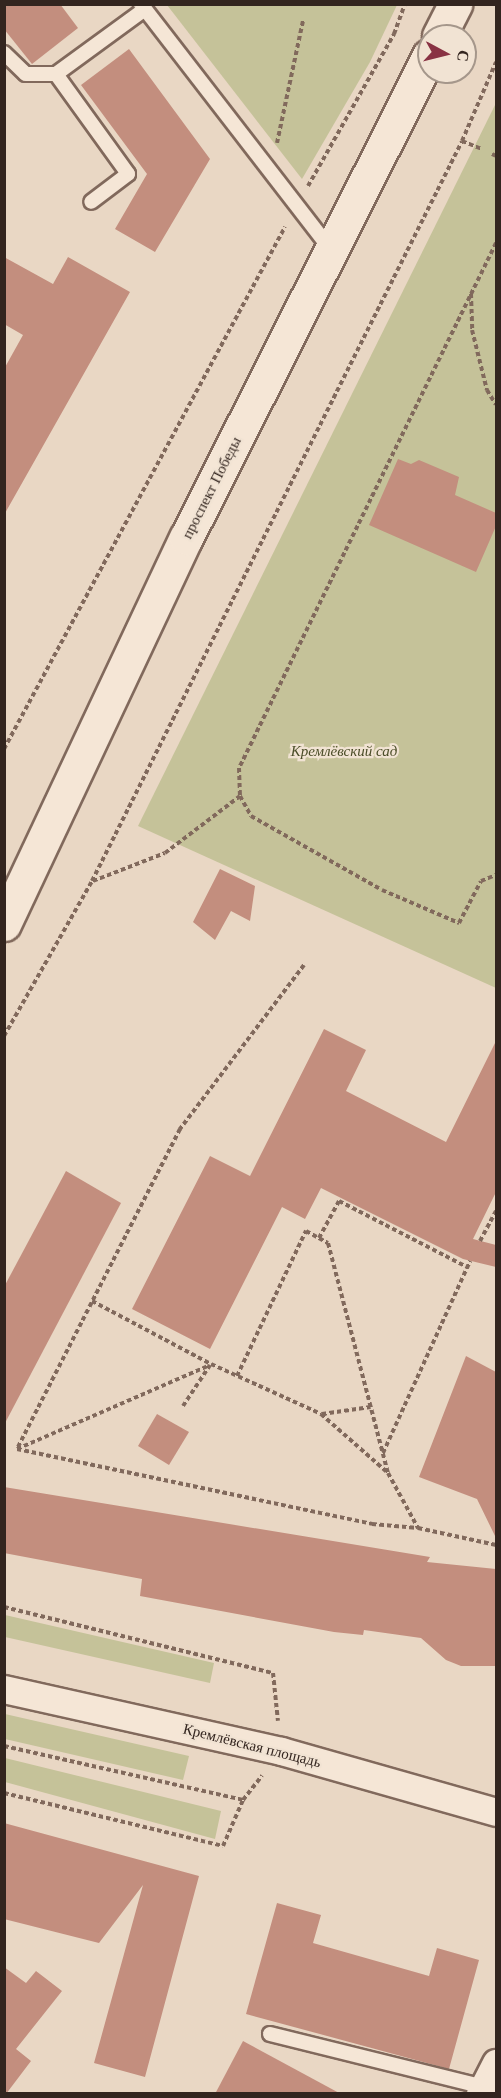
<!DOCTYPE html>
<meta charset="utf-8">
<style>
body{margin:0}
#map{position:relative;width:501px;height:2098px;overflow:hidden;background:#e9d7c4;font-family:"Times New Roman",serif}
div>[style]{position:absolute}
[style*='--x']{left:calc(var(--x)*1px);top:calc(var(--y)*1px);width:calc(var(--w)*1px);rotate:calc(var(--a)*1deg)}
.green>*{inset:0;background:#c5c299}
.building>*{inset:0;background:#c38e7e}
.path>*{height:4px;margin-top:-2px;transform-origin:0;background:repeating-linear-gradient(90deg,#81695c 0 4.5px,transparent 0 7.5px)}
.roads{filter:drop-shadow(2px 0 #81695c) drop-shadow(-2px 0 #81695c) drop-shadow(0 2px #81695c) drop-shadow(0 -2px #81695c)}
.lane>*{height:14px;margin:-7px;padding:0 7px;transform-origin:7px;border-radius:7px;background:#f5e6d6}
.street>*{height:27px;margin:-13.5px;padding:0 13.5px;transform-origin:13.5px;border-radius:13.5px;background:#f5e6d6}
.secondary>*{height:33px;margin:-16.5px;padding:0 16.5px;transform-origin:16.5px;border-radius:16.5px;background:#f5e6d6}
span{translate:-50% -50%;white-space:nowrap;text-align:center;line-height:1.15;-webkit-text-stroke:4.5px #f1e3d3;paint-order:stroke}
.street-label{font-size:15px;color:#33251f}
.park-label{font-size:15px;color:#4b4d28;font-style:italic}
.frame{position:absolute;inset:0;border:6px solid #33251f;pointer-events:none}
.north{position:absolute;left:417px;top:24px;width:60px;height:60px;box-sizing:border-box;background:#f1e3d3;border:2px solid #a5978b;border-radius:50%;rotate:97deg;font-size:16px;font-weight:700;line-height:24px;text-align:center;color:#33251f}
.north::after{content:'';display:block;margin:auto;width:21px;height:27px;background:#893344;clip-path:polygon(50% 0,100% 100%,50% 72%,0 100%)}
</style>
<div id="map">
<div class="green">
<i style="clip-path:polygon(167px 5px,397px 5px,370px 62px,302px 179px)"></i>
<i style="clip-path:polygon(496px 103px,496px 988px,138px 826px)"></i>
<i style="clip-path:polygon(5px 1615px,214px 1663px,210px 1683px,5px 1637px)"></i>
<i style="clip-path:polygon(5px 1714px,189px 1756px,183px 1780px,5px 1739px)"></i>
<i style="clip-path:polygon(5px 1758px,221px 1811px,215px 1839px,5px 1782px)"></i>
</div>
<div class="building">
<i style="clip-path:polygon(4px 4px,60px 4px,78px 28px,32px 64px,4px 29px)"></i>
<i style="clip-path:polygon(129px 49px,210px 159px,155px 252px,115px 229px,147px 174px,81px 85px)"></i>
<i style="clip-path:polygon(4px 257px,53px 284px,68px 257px,130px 292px,4px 515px,4px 369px,23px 335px,4px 324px)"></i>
<i style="clip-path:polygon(398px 459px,411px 464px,419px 460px,459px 477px,455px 495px,496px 513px,496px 526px,476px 572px,369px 525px)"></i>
<i style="clip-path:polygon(220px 869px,255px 886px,250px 921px,231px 911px,215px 940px,193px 922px)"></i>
<i style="clip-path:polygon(324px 1029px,366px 1050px,346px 1091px,446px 1142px,496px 1041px,496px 1192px,473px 1239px,496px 1245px,496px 1267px,463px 1259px,321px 1188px,305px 1219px,282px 1207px,210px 1349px,132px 1309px,210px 1156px,250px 1176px)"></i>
<i style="clip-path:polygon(66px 1171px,121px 1203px,4px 1425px,4px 1287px)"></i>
<i style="clip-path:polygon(466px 1356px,496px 1372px,496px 1538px,477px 1499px,419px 1477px)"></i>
<i style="clip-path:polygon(157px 1414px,189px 1432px,169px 1465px,138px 1446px)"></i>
<i style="clip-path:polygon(4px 1487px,430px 1557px,427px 1562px,496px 1569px,496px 1666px,461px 1666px,446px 1660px,421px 1638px,364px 1630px,363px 1635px,334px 1632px,140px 1596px,142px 1579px,4px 1553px)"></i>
<i style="clip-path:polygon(4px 1823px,199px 1876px,145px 2077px,94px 2063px,143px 1885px,99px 1943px,4px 1919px)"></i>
<i style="clip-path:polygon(277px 1903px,321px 1915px,313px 1943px,429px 1976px,437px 1948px,479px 1960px,449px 2069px,246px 2014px)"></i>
<i style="clip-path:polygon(4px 1967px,26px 1983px,36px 1971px,62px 1991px,16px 2049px,31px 2061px,6px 2094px)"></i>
<i style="clip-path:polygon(243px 2041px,341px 2094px,215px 2094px)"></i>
</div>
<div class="path">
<i style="--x:462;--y:141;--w:22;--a:22"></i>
<i style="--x:277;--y:143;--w:125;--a:-78"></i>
<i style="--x:492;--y:154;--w:4;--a:27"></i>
<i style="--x:308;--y:186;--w:175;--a:-60.5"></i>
<i style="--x:394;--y:34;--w:32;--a:-70"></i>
<i style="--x:496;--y:243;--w:585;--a:116.08"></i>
<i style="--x:239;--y:768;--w:28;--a:88"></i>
<i style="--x:240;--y:796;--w:23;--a:61"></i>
<i style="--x:251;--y:816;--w:150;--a:29.5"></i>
<i style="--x:382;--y:890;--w:84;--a:23.2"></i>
<i style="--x:459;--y:923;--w:47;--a:-62.4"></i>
<i style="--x:481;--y:881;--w:16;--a:-22"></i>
<i style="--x:471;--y:294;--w:36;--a:88"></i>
<i style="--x:472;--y:330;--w:62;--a:76"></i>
<i style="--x:487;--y:390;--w:17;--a:59"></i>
<i style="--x:4;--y:749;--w:593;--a:-61.71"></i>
<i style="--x:93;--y:881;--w:77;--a:-21.3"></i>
<i style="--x:165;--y:853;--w:94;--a:-37.2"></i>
<i style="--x:304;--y:965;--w:206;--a:127.1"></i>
<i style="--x:180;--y:1129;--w:359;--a:117"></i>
<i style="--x:17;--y:1449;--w:363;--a:11.9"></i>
<i style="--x:372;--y:1524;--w:46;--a:5"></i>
<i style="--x:4;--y:1036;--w:178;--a:-60.4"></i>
<i style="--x:92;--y:881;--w:827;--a:-63.43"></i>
<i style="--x:462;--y:141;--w:86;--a:-66.7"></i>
<i style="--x:319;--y:1238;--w:42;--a:-61.6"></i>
<i style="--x:339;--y:1201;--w:144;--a:27.3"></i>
<i style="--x:480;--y:1241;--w:34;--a:-62"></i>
<i style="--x:92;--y:1301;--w:135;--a:27.9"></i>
<i style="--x:211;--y:1364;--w:121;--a:24.4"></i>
<i style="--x:321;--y:1414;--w:89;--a:41.4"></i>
<i style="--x:237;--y:1376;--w:161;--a:-64.6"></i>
<i style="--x:306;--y:1231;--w:25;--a:29"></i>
<i style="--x:328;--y:1243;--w:238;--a:75.4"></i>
<i style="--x:388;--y:1473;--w:63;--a:61.4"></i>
<i style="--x:418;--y:1528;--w:80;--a:12.3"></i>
<i style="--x:183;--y:1406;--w:49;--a:-56.6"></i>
<i style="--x:322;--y:1414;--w:49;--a:-8.3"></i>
<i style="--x:17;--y:1449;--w:210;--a:-23.5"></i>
<i style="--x:383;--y:1453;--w:211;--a:-65.6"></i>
<i style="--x:4;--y:1607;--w:277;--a:13.8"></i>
<i style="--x:273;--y:1673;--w:48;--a:84.1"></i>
<i style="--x:4;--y:1746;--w:245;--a:12.7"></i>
<i style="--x:243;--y:1800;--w:31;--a:-52"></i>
<i style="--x:4;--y:1793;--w:225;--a:13.6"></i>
<i style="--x:223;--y:1846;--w:50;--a:-66.5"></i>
</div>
<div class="roads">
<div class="lane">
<i style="--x:141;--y:4;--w:311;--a:52.3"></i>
<i style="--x:4;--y:53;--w:30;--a:44"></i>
<i style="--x:26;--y:74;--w:30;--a:0"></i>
<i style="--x:56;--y:74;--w:110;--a:-36.1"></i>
<i style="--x:56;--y:74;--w:123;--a:54.2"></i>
<i style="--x:128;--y:174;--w:46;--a:142.9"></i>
<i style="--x:270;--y:2034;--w:220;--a:13.9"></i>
</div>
<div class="street">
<i style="--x:4;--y:1689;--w:284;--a:12.6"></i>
<i style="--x:281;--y:1751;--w:223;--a:15.8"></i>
<i style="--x:480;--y:2094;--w:35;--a:-63"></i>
</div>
<div class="secondary">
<i style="--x:439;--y:36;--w:36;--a:-63"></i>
<i style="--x:4;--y:924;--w:427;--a:-64.8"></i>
<i style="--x:186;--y:538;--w:540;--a:-63.25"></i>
</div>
</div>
<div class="street-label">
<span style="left:212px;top:488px;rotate:-63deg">проспект Победы</span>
<span style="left:252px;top:1746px;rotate:14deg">Кремлёвская площадь</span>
</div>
<div class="park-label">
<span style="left:344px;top:752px">Кремлёвский сад</span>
</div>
<div class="frame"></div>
<div class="north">С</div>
</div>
